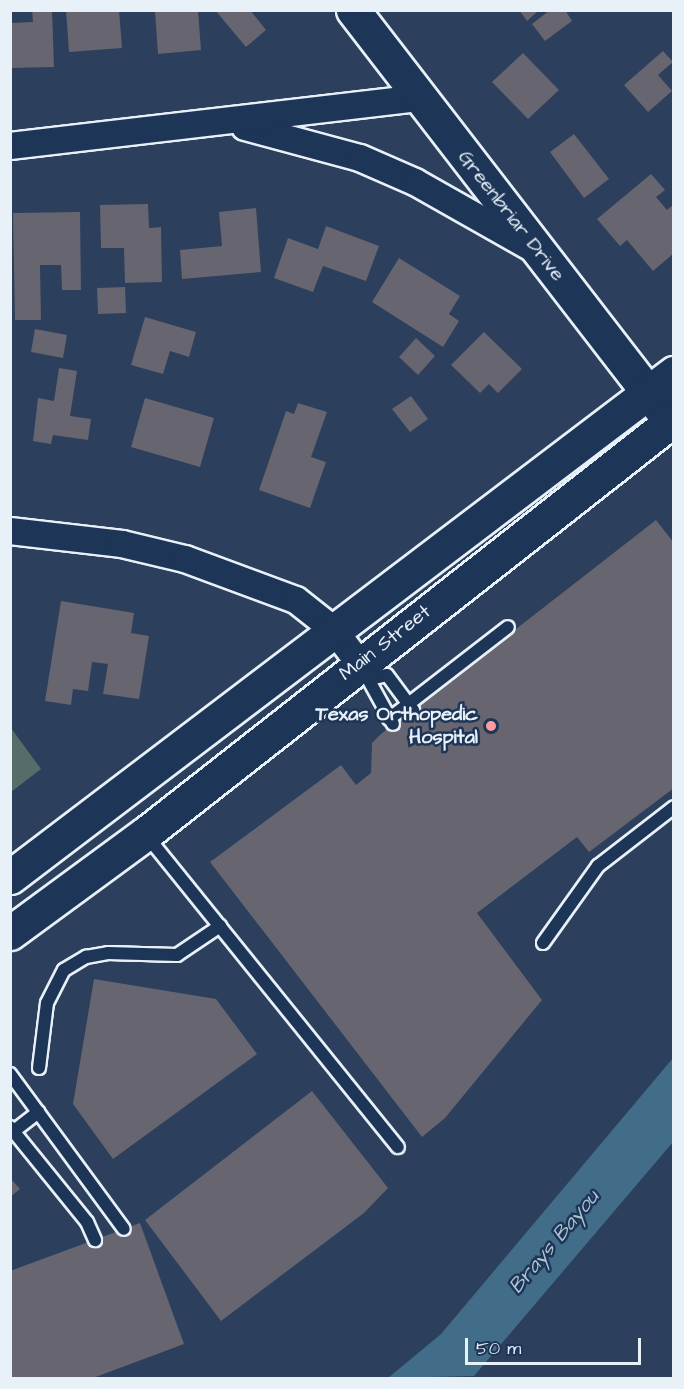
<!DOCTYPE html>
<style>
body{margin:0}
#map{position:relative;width:684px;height:1389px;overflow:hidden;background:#2c3f5c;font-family:"Architects Daughter",sans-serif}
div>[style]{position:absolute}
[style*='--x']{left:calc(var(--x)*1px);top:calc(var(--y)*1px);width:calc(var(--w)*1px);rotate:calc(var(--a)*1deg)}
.green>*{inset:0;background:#556c68}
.water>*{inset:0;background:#416d88}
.building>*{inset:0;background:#666570}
.roads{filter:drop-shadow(2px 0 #e8f1f8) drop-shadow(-2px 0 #e8f1f8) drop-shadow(0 2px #e8f1f8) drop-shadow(0 -2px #e8f1f8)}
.lane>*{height:12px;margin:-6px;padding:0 6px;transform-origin:6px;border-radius:6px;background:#1d3557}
.street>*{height:26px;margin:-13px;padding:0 13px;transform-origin:13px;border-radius:13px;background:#1d3557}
.secondary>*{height:33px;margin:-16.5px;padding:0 16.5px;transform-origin:16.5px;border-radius:16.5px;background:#1d3557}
.primary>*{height:33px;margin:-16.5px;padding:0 16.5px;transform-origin:16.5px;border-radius:16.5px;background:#1d3557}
.dots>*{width:16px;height:16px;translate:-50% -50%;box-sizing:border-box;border:3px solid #1d3557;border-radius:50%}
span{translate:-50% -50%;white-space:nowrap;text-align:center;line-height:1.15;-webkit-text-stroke:5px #1d3557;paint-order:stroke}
.street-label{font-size:20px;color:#e8f1f8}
.poi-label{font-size:20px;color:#e8f1f8;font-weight:700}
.right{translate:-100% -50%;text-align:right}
.water-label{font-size:21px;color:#aec3d1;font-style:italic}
.frame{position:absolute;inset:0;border:12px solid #e8f1f8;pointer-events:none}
.scale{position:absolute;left:465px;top:1338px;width:176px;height:27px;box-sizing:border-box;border:3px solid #e8f1f8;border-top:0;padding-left:8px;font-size:18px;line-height:21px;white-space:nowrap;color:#e8f1f8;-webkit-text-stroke:4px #1d3557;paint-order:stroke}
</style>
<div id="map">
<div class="green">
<i style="clip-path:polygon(11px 728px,41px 769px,11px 792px,10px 791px)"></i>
</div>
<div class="water">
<i style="clip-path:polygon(673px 1058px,673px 1142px,474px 1376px,388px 1378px,441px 1334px)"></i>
</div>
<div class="building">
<i style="clip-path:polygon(32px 10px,52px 10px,54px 67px,12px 68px,10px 23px,33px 22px)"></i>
<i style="clip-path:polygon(66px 10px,119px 10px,122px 48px,69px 52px)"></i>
<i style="clip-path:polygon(198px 10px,201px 50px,158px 54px,155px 11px)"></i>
<i style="clip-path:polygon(215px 10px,250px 10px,266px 30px,246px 47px)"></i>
<i style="clip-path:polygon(519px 10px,539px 10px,527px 21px)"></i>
<i style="clip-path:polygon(550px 10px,565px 10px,572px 21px,545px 41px,532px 24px)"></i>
<i style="clip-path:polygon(663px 51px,673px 62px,658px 75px,672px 91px,648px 112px,624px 85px)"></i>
<i style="clip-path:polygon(523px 53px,559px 90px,528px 119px,492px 82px)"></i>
<i style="clip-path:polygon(574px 134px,609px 179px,584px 198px,550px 152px)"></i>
<i style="clip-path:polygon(651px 174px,665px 190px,656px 197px,667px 210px,674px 204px,674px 253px,653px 271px,627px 240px,620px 246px,597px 219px)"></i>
<i style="clip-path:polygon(148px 204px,149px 228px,161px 227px,162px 282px,125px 283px,124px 248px,101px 248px,100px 205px)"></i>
<i style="clip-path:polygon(256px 208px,261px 272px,182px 279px,180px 250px,222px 246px,219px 212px)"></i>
<i style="clip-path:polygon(80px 212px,81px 290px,62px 290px,61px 265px,40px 265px,41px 320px,15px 320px,13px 213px)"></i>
<i style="clip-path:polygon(326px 226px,379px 246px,366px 281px,323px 266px,313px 292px,274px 278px,288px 238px,318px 249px)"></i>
<i style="clip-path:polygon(399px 258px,460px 296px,449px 314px,459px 321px,443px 347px,372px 302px)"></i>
<i style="clip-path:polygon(125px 287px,126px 313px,98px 314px,97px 288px)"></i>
<i style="clip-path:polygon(145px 317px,196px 332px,189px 357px,170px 351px,163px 374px,131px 365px)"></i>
<i style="clip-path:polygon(35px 329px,67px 335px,63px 358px,31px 352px)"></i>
<i style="clip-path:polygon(484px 332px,522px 369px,498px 393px,489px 384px,480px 393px,451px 365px)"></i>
<i style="clip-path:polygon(416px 338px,435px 356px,418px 375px,399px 357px)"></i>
<i style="clip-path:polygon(59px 368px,77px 371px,70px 416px,91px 419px,88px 440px,53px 435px,51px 444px,33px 441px,38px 398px,54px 401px)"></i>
<i style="clip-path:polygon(411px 396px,428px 419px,410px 432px,392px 409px)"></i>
<i style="clip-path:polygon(145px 398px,214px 418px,200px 467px,131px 447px)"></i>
<i style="clip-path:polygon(298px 403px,327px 412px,311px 457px,326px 462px,310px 508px,259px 490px,286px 411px,294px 414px)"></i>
<i style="clip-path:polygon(656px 520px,674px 543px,674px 788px,589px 852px,577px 837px,477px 913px,542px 1000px,445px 1118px,422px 1137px,210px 862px,341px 765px,356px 785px,371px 773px,372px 743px,381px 734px)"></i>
<i style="clip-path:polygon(61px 601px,134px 613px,131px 633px,149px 636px,139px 699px,103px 694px,108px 664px,92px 662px,88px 691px,73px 689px,71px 705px,45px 701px)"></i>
<i style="clip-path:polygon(94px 979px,216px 999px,257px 1054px,113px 1159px,73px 1104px)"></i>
<i style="clip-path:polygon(312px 1091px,388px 1188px,364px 1213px,221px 1321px,145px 1220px)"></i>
<i style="clip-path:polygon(10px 1178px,20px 1189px,10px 1197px)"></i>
<i style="clip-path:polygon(140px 1223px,184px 1344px,93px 1378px,10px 1378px,10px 1271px)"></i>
</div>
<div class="roads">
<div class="lane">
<i style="--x:361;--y:666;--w:66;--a:61.1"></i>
<i style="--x:370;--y:679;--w:17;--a:-13"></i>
<i style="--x:387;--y:675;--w:44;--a:53.4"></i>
<i style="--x:389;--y:719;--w:150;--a:-37.7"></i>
<i style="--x:146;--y:835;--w:401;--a:51.1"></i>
<i style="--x:543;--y:943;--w:95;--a:-54.5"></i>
<i style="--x:598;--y:866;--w:96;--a:-37.8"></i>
<i style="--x:39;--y:1068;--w:65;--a:-83"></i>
<i style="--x:47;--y:1003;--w:37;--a:-63"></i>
<i style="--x:64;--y:970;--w:26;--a:-31"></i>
<i style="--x:86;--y:957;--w:22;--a:-10"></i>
<i style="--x:108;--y:953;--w:69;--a:1.7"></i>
<i style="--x:177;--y:955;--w:52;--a:-34"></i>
<i style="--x:10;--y:1074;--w:192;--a:53.7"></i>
<i style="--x:10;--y:1127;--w:122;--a:51"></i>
<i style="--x:87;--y:1222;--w:20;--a:66"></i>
<i style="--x:14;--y:1131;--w:31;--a:-38"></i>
</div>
<div class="street">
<i style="--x:245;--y:127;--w:119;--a:15.1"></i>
<i style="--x:360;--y:158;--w:60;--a:23.6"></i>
<i style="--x:415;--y:182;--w:132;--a:29.5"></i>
<i style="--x:10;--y:146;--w:413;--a:-6.7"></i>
<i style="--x:10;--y:531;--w:113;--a:6.6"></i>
<i style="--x:122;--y:544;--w:65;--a:13.4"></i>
<i style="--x:185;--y:559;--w:118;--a:20.3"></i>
<i style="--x:296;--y:600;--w:48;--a:38.3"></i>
<i style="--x:334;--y:630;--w:41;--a:52.9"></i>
</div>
<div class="secondary">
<i style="--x:353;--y:10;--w:519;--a:52.36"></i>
</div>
<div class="primary">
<i style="--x:10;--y:877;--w:834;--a:-37.2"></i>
<i style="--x:10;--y:933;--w:167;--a:-36.3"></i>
<i style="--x:145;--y:834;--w:672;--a:-38.11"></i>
</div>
</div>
<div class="dots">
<i style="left:491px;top:726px;background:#ff9aa2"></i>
</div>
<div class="street-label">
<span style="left:511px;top:216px;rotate:52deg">Greenbriar Drive</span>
<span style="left:385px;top:643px;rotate:-38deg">Main Street</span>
</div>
<div class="poi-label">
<span class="right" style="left:478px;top:726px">Texas Orthopedic<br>Hospital</span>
</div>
<div class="water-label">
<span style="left:554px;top:1242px;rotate:-50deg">Brays Bayou</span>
</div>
<div class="frame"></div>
<div class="scale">50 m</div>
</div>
